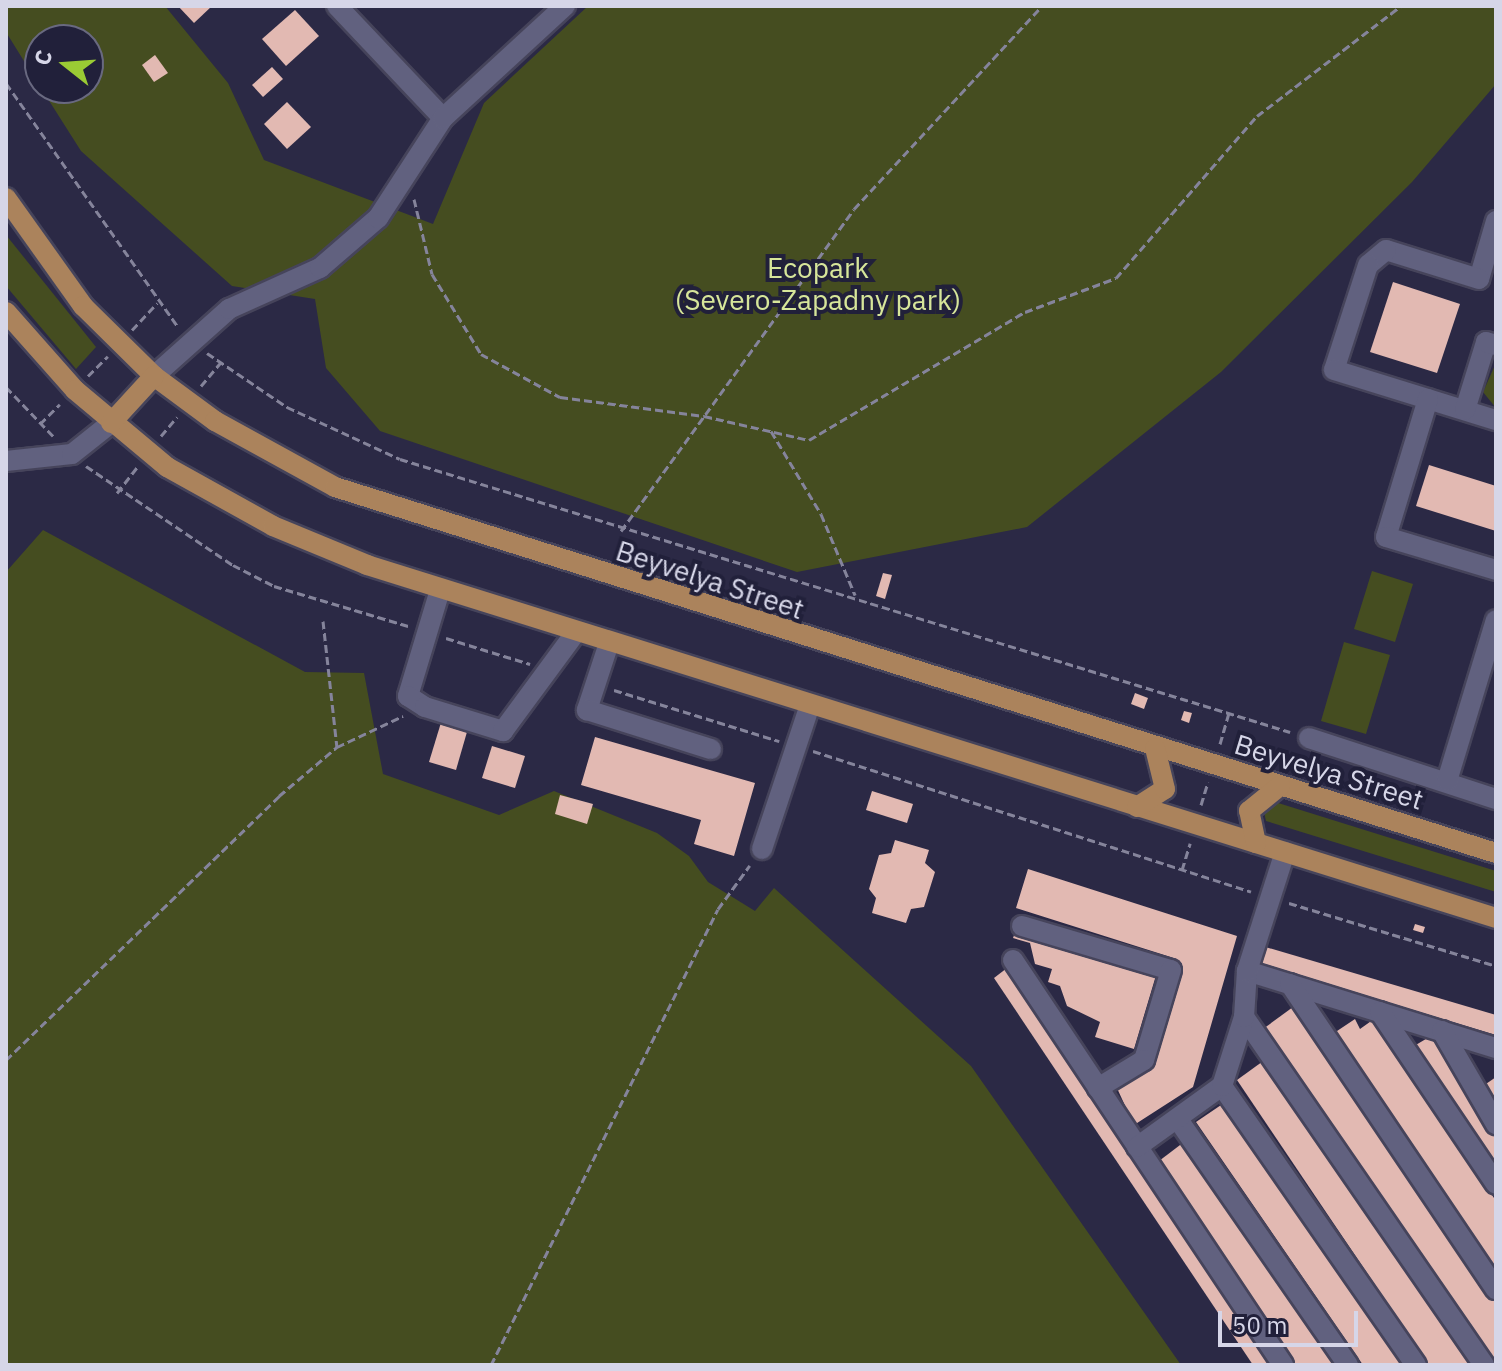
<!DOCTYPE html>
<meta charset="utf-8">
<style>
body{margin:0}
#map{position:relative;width:1502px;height:1371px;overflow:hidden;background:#2b2945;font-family:"IBM Plex Sans",sans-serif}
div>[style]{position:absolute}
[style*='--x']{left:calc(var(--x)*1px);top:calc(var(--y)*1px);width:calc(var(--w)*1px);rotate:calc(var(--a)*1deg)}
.green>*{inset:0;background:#454d20}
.building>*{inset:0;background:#e2b9b2}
.path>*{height:3px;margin-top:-1.5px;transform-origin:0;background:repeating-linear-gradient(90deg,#85849b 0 8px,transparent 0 12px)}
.roads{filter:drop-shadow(2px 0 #46445b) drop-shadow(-2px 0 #46445b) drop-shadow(0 2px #46445b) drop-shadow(0 -2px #46445b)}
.minor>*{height:20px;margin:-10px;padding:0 10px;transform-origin:10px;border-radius:10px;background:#61617f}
.major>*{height:20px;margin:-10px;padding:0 10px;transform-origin:10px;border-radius:10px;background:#ab835c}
span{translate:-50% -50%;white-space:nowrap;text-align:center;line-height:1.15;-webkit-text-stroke:8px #21203a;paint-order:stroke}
.park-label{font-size:28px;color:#d7e69a}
.street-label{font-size:28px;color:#d6d6e8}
.frame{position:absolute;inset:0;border:8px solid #d6d6e8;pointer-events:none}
.north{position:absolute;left:24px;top:24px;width:80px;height:80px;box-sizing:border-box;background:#21203a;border:2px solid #696980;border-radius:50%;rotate:287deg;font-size:22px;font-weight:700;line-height:32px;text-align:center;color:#d6d6e8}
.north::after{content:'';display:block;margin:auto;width:28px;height:36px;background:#9acb34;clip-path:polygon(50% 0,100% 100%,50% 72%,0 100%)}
.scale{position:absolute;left:1218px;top:1311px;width:140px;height:36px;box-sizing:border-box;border:4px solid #d6d6e8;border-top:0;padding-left:10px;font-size:24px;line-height:28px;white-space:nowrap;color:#d6d6e8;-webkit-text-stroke:6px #21203a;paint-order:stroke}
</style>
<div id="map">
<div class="green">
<i style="clip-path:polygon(6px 6px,165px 6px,228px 83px,264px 160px,433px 224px,484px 103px,588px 6px,1496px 6px,1496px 84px,1412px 182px,1221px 372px,1027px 527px,797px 572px,380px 431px,326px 368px,315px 299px,232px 286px,81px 151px,41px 88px,88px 88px,88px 40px,40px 40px,40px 87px,6px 32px)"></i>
<i style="clip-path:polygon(6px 235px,96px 347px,76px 369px,6px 286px)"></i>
<i style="clip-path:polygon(1496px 363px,1496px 408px,1483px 392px)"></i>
<i style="clip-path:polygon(43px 530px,305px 672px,364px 673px,383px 774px,499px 815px,554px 791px,657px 833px,689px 856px,708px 882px,755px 911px,774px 888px,971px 1066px,1181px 1365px,6px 1365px,6px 572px)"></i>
<i style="clip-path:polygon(1372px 571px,1413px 584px,1395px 642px,1354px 629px)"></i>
<i style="clip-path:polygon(1344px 642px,1390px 655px,1366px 734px,1321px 721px)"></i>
<i style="clip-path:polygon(1275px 802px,1496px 871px,1496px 892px,1266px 821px,1263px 808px)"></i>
</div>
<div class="building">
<i style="clip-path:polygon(178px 6px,212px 6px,194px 23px)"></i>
<i style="clip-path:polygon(295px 10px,319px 36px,286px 66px,262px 39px)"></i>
<i style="clip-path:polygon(155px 55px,168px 73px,154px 82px,142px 65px)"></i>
<i style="clip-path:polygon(272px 67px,283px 79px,263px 97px,252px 85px)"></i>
<i style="clip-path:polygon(287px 102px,311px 127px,287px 149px,264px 124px)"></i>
<i style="clip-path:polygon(1393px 282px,1460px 304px,1437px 373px,1370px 352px)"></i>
<i style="clip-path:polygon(1429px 465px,1496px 486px,1496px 531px,1416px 506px)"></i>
<i style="clip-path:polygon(883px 573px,892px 575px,885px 599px,876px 596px)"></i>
<i style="clip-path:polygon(1135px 693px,1148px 698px,1144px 709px,1131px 704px)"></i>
<i style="clip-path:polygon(1184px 711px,1192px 713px,1189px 723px,1181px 720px)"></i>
<i style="clip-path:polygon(443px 716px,469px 725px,456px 770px,429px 762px)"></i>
<i style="clip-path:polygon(595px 737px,755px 783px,734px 856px,694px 844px,701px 820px,581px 785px)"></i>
<i style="clip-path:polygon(492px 746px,525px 756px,515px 788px,482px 778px)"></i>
<i style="clip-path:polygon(872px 791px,913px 804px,907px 823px,866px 810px)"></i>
<i style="clip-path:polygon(560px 795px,593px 804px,587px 824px,555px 814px)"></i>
<i style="clip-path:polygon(895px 840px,929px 850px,925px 863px,935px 872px,924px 907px,911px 909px,906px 923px,872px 913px,876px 898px,869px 889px,879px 855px,891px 853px)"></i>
<i style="clip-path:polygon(1028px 869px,1237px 936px,1193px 1087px,1134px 1125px,1116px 1086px,1148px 1058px,1177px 959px,1016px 908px)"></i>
<i style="clip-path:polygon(1415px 924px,1425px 927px,1423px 933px,1413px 930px)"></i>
<i style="clip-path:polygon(1016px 930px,1157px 972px,1134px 1049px,1095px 1037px,1100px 1022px,1067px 1006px,1060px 986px,1048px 982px,1052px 969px,1035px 964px,1030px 943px,1013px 938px)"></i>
<i style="clip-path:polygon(1262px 946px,1496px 1015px,1496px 1035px,1259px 964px)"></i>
<i style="clip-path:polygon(1007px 968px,1274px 1365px,1253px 1365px,994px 978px)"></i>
<i style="clip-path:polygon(1293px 1007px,1496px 1303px,1496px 1365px,1263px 1029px)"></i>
<i style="clip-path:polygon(1355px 1019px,1360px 1029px,1374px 1019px,1496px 1201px,1496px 1271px,1334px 1033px)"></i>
<i style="clip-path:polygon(1431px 1036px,1496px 1134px,1496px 1171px,1414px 1046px)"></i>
<i style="clip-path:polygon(1266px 1059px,1474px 1365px,1429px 1365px,1237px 1080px)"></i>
<i style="clip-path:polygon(1496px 1077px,1496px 1106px,1483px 1086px)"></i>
<i style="clip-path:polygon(1227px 1101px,1406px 1365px,1363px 1365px,1196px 1122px)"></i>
<i style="clip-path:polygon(1188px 1139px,1340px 1365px,1296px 1365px,1159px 1161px)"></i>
</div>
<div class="path">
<i style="--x:6;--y:83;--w:299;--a:54.8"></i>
<i style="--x:414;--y:199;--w:77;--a:76.5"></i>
<i style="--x:432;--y:274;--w:94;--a:58.5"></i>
<i style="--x:481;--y:354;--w:90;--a:28.6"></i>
<i style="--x:560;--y:397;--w:145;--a:7.5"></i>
<i style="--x:704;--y:416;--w:108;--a:12.9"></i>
<i style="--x:809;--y:440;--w:251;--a:-30.7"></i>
<i style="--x:1025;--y:312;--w:97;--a:-20.5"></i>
<i style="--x:1116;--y:278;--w:215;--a:-49"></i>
<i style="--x:1257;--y:116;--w:181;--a:-37.4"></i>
<i style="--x:132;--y:330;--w:37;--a:-47"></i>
<i style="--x:207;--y:353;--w:97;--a:34"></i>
<i style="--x:287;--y:407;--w:124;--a:24.7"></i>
<i style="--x:400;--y:459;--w:931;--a:17.05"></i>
<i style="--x:88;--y:376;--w:28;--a:-45"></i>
<i style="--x:201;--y:386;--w:31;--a:-50"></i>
<i style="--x:6;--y:387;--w:68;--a:46.2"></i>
<i style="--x:40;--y:424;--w:28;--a:-45"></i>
<i style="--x:771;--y:431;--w:97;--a:58.9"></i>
<i style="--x:821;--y:514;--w:88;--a:67.2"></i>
<i style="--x:161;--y:436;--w:25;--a:-50"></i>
<i style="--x:86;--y:466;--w:177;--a:34"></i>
<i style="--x:233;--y:565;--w:46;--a:27.1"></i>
<i style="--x:274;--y:586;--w:140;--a:16.6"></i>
<i style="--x:117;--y:493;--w:33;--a:-52"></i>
<i style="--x:621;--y:531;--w:397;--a:-54.1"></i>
<i style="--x:854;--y:209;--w:277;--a:-47.2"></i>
<i style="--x:323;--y:621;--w:127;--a:83.7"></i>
<i style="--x:446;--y:638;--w:88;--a:17.2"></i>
<i style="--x:614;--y:690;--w:173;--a:17.2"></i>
<i style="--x:1220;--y:744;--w:32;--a:-74"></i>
<i style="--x:813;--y:751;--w:460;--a:17.8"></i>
<i style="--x:1201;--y:805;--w:24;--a:-73"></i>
<i style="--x:1182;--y:870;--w:28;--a:-73"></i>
<i style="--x:1289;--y:903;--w:216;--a:16.9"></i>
<i style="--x:6;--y:1060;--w:380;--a:-44"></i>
<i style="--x:279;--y:796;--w:76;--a:-40.2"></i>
<i style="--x:337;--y:747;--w:73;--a:-25.2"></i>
<i style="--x:491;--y:1365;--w:509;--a:-63.54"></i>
<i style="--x:718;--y:909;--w:54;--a:-54"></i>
</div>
<div class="roads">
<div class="minor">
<i style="--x:337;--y:6;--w:154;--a:46.6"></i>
<i style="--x:1496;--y:221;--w:60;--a:106.3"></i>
<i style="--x:1479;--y:279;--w:97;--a:-162.7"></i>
<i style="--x:1386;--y:250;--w:23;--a:140"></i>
<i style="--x:1368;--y:265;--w:110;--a:107.9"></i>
<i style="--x:1334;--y:370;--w:170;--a:17.2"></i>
<i style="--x:154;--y:376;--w:101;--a:-41.8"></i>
<i style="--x:229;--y:309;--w:100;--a:-24.3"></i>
<i style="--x:320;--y:268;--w:77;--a:-40.8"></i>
<i style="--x:378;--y:218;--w:119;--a:-57"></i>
<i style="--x:443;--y:118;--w:166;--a:-42.6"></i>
<i style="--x:1428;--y:399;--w:144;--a:106.9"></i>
<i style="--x:1386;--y:537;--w:115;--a:16.7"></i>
<i style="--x:1465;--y:410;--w:71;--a:-72.8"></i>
<i style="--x:1486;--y:342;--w:10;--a:17"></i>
<i style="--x:6;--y:461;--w:66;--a:-6.1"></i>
<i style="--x:72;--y:454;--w:50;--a:-38.5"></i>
<i style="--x:440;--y:590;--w:111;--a:106.8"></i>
<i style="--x:408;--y:696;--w:20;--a:33"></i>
<i style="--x:425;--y:707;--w:82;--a:17.1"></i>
<i style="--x:503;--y:731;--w:123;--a:-53.6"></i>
<i style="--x:609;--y:643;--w:71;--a:108.2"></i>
<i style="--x:587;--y:710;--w:130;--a:17.5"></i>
<i style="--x:1309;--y:738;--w:197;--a:18.1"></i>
<i style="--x:1447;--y:781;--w:168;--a:-73.1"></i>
<i style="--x:762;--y:849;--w:152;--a:-71.6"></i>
<i style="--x:1022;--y:926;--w:155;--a:16.5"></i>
<i style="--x:1171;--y:970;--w:94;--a:106.7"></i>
<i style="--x:1144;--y:1060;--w:54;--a:148.7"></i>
<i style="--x:1013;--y:960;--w:487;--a:56.3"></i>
<i style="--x:1247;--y:971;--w:261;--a:17.2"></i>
<i style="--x:1290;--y:984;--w:368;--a:56"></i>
<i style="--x:1380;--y:1012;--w:207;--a:56"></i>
<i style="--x:1244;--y:1017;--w:423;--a:55.4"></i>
<i style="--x:1442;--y:1031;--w:108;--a:59.9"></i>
<i style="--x:1222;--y:1086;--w:340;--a:55.2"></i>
<i style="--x:1179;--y:1121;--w:297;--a:55.3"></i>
<i style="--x:1137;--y:1147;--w:105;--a:-35.7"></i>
<i style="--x:1222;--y:1086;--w:72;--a:-72.3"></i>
<i style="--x:1244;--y:1017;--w:46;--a:-86.3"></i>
<i style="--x:1247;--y:971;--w:125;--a:-72.3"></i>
</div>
<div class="major">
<i style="--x:6;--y:198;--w:133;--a:54.5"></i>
<i style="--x:83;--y:306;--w:100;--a:44.6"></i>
<i style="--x:154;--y:376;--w:76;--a:36.4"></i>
<i style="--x:215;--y:421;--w:137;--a:28.8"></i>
<i style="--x:335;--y:487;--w:1217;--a:17.5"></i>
<i style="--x:6;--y:312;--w:104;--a:48.5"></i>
<i style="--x:75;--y:390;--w:120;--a:39.9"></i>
<i style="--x:167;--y:467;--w:121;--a:29.1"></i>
<i style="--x:273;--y:526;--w:102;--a:22.5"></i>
<i style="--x:367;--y:565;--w:1183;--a:17.36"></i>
<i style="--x:111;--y:423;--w:64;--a:-47.5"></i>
<i style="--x:1137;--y:807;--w:33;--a:-33"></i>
<i style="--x:1165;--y:789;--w:42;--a:-103.7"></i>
<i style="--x:1256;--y:843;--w:33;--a:-102"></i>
<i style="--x:1249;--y:811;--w:40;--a:-39"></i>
</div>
</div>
<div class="park-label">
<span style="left:818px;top:284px">Ecopark<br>(Severo-Zapadny park)</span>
</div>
<div class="street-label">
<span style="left:710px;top:580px;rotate:18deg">Beyvelya Street</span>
<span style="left:1329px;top:772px;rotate:17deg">Beyvelya Street</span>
</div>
<div class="frame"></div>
<div class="north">С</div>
<div class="scale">50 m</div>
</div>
